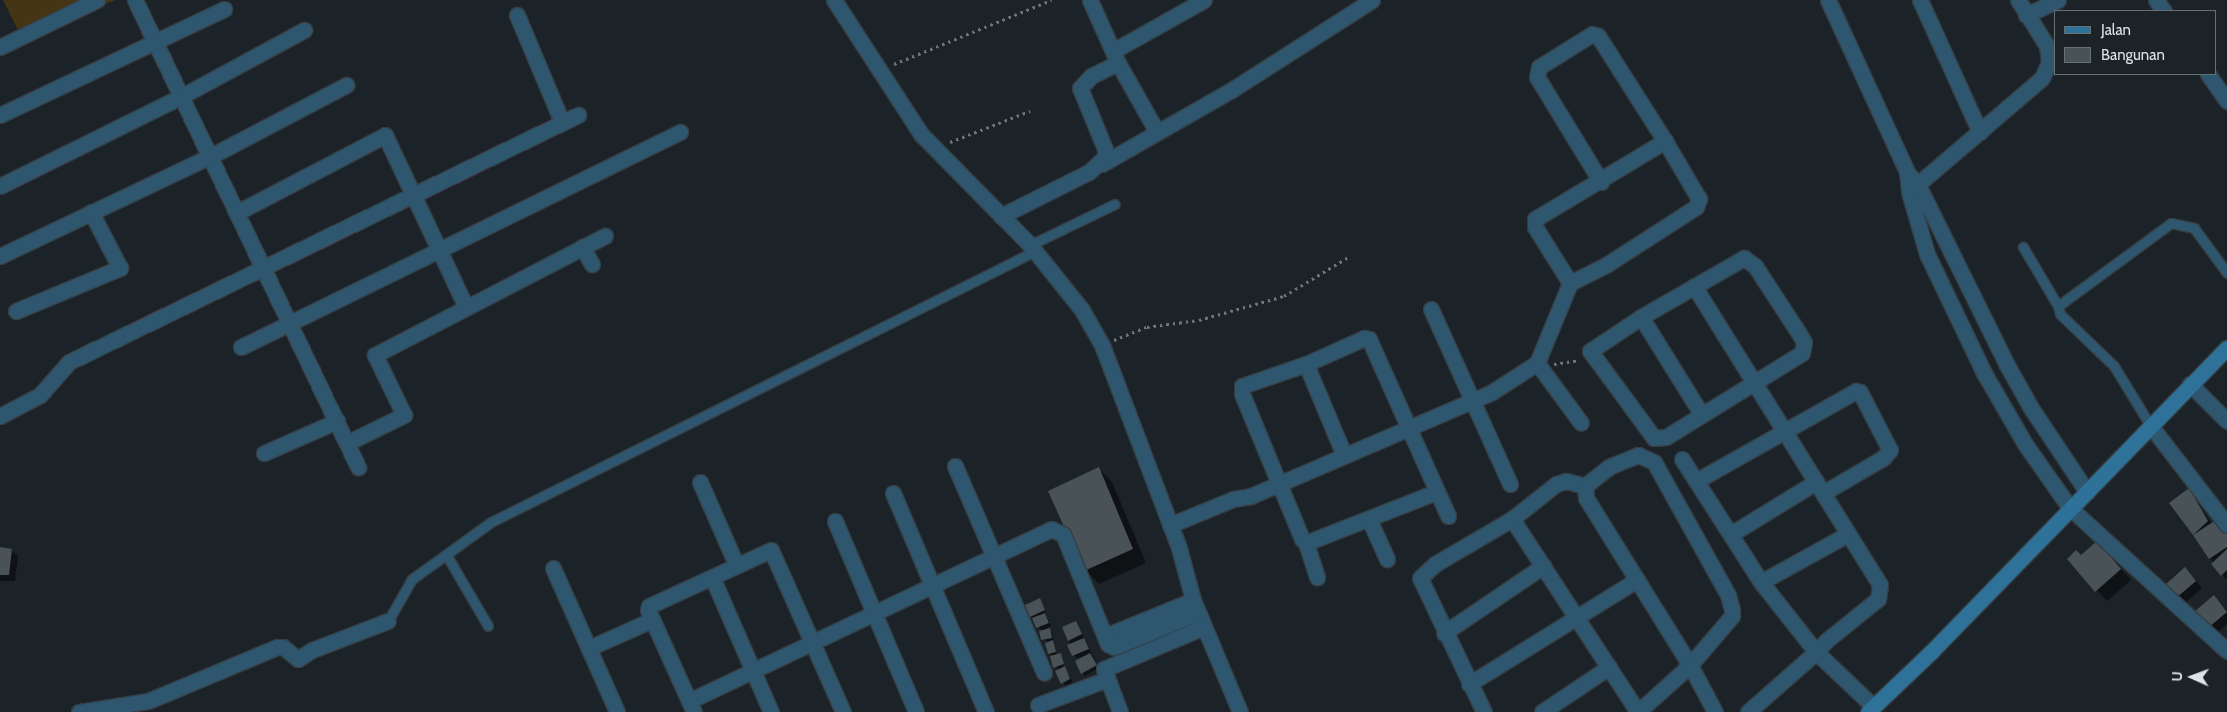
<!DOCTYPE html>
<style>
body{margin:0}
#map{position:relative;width:2227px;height:712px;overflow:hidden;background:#1b2328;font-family:Cabin,sans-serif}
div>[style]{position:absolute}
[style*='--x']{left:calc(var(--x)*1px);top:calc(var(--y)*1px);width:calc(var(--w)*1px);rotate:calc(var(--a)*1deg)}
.green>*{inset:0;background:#463515}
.shadow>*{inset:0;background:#0007}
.building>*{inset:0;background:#495257}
.path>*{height:3px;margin-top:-1.5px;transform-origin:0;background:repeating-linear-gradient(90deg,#6e7579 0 2.5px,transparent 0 6.5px)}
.roads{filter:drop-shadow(1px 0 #363e43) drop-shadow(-1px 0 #363e43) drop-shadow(0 1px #363e43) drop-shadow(0 -1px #363e43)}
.lane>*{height:9px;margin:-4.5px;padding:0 4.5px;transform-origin:4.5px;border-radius:4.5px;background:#2e566e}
.street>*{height:15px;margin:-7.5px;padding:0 7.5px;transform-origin:7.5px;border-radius:7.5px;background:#2e566e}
.secondary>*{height:15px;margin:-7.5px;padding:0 7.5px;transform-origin:7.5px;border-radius:7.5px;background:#2e7299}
span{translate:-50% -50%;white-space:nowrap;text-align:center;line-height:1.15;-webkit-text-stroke:5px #1b2328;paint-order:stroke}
.legend{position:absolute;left:2054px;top:10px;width:162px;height:65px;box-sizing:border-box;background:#1b2328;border:1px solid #697074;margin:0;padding:6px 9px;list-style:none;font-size:15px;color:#dee3e7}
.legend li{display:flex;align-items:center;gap:10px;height:25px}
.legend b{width:25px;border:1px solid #697074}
.north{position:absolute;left:2167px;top:652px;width:50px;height:50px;-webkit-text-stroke:4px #1b2328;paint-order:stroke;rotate:272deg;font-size:14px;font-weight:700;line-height:20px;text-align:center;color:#dee3e7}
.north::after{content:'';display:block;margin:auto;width:18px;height:22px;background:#dee3e7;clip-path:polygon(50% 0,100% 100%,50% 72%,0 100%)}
</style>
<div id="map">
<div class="green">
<i style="clip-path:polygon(3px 0,116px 0,20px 34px)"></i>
</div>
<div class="shadow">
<i style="clip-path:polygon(1099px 469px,1112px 482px,1146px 563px,1099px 584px,1085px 570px)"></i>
<i style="clip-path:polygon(2188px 490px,2212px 524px,2227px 529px,2227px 580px,2213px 564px,2214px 563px,2171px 504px)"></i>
<i style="clip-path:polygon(2097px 543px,2131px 580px,2107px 601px,2068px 559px,2081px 557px)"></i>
<i style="clip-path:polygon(0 548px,11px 550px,18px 556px,15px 581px,0 581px)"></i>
<i style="clip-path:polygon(2192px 576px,2202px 588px,2184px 604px,2177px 597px)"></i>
<i style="clip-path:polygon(2214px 597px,2227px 610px,2227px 624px,2216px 634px,2209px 628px)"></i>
<i style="clip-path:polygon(1040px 599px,1051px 626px,1044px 630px,1052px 632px,1057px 658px,1060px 655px,1063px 658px,1064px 668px,1073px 682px,1065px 686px,1042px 631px,1031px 616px)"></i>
<i style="clip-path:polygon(1076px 622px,1099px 668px,1085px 676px,1083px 673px,1089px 655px,1076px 658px,1069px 640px)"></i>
</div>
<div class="building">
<i style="clip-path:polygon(1099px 467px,1133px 549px,1084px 571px,1048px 491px)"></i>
<i style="clip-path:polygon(2189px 488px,2208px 521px,2193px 535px,2169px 503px)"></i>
<i style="clip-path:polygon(2219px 518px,2227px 530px,2227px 547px,2209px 559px,2193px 535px)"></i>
<i style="clip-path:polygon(2097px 541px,2121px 569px,2095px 592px,2067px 559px,2076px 550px,2081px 555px)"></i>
<i style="clip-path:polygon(0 547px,12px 549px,9px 575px,0 575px)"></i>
<i style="clip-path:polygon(2227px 549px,2227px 570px,2221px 576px,2211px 564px)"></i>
<i style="clip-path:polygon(2185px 567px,2196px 581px,2176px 598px,2165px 585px)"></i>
<i style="clip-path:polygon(2214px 595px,2227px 612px,2208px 628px,2194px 612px)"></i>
<i style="clip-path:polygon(1040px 598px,1045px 610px,1030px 617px,1025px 605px)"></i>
<i style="clip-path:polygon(1045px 613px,1049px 623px,1036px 628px,1032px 618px)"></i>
<i style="clip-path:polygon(1076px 621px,1082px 634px,1068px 641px,1062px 627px)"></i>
<i style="clip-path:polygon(1050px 628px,1052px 638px,1041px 640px,1039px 631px)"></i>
<i style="clip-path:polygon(1084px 638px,1089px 649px,1072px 656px,1067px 645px)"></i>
<i style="clip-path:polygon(1053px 640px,1056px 652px,1048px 654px,1045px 643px)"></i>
<i style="clip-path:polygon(1061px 653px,1064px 664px,1053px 668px,1050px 656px)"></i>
<i style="clip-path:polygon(1090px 653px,1097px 665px,1081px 674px,1075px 661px)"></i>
<i style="clip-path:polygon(1065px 666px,1070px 679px,1061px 684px,1055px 671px)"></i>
</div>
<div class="path">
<i style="--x:894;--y:64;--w:170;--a:-22.1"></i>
<i style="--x:950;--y:142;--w:86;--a:-21.2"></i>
<i style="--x:1114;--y:340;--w:35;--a:-22"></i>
<i style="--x:1147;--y:327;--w:52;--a:-7.7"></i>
<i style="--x:1199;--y:320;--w:88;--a:-15.8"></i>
<i style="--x:1284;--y:296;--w:77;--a:-31.2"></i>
<i style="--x:1554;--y:364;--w:26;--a:-9"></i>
</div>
<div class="roads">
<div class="lane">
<i style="--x:1030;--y:245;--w:94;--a:-25.8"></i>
<i style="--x:2023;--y:247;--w:69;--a:59.3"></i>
<i style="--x:2150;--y:425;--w:69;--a:-121.4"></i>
<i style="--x:2114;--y:366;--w:75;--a:-136.1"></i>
<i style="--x:2060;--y:314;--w:8;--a:-104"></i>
<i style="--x:2058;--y:306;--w:140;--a:-36.3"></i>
<i style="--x:2171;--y:223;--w:24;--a:12"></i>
<i style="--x:2194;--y:228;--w:56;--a:53.7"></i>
<i style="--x:447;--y:556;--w:81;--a:59.6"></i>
<i style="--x:388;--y:621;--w:48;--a:-60.3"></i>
<i style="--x:412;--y:579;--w:97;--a:-35.8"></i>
<i style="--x:491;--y:522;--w:608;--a:-26.48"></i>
</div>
<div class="street">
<i style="--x:135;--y:0;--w:518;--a:64.47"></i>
<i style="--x:834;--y:0;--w:160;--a:57"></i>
<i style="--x:921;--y:134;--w:156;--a:45.5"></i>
<i style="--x:1030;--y:245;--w:83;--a:51.3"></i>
<i style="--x:1082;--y:310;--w:40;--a:60.3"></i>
<i style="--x:1102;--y:345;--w:217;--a:69.2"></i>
<i style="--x:1179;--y:548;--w:54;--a:74.9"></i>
<i style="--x:1193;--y:600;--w:121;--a:67.2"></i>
<i style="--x:1828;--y:0;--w:189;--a:65.3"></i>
<i style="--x:1907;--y:172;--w:17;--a:50"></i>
<i style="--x:1918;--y:185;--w:201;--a:63.7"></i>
<i style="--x:2007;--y:365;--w:49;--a:60.8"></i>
<i style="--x:2031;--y:408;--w:101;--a:56.3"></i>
<i style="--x:1920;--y:0;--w:145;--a:65.6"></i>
<i style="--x:2156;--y:0;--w:14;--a:54"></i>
<i style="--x:517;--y:15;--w:116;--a:67.2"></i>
<i style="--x:2026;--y:15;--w:35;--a:-25"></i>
<i style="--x:0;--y:47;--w:108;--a:-25.9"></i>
<i style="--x:1113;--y:51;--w:104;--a:-29.3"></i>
<i style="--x:1118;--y:63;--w:79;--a:60.5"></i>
<i style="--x:2208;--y:74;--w:33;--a:55"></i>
<i style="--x:0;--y:115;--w:248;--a:-25.3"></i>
<i style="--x:1102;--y:164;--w:151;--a:-29.8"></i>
<i style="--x:1233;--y:89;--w:165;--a:-32.6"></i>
<i style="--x:1907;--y:172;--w:20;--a:84"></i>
<i style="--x:1909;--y:192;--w:65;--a:73.8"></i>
<i style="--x:1927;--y:254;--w:132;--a:64.4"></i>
<i style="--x:1984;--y:373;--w:82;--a:60"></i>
<i style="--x:2025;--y:444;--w:78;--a:54.9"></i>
<i style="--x:2070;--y:508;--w:212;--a:42.3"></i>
<i style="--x:0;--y:186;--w:203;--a:-26.3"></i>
<i style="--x:182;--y:96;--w:139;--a:-28.4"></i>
<i style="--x:1911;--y:190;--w:172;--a:-40.5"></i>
<i style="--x:2042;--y:78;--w:17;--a:-66"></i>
<i style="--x:2049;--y:62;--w:16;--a:-97"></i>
<i style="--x:2047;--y:46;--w:54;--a:-122.2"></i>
<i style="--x:238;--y:212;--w:166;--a:-27.6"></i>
<i style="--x:385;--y:135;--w:190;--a:64.8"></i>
<i style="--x:1001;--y:216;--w:98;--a:-26.6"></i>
<i style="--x:1089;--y:172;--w:22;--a:-43"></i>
<i style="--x:1105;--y:157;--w:8;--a:-90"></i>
<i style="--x:1105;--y:149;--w:66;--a:-112.3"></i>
<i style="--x:1080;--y:88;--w:16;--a:-47"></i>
<i style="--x:1091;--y:76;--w:30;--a:-26"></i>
<i style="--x:1118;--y:63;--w:69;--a:-114"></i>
<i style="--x:582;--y:247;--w:20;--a:60"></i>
<i style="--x:0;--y:256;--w:233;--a:-25.4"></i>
<i style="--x:211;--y:156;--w:153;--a:-27.7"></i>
<i style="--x:1744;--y:258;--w:14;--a:36"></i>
<i style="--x:1755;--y:266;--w:82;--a:56.9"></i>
<i style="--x:1800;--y:335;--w:8;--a:60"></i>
<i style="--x:1804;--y:342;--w:11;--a:100"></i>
<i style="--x:1802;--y:353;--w:160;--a:148.3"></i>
<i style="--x:1666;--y:437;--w:12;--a:175"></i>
<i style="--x:1654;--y:438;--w:108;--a:-126.3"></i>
<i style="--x:1590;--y:351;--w:61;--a:-33.7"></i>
<i style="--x:1641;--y:317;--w:119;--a:-29.8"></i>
<i style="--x:1570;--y:283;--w:66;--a:-122"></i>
<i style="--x:1535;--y:227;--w:8;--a:-90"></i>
<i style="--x:1535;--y:219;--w:152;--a:-31"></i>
<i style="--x:1694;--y:286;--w:352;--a:58.1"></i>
<i style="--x:1880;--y:585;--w:14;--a:98"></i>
<i style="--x:1878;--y:599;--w:65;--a:141.2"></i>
<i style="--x:1827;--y:640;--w:16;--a:133"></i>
<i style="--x:1816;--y:652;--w:79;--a:43.5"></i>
<i style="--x:1431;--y:309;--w:192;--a:65.7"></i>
<i style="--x:16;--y:311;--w:113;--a:-22.5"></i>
<i style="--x:120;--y:268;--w:63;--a:-117.4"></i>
<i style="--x:1641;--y:317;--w:115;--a:58.1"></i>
<i style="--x:241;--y:347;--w:489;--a:-26.1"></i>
<i style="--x:1537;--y:363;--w:74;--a:53.7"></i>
<i style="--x:1306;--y:364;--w:99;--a:67.3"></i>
<i style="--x:2190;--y:384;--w:52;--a:45"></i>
<i style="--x:0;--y:416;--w:45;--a:-27.7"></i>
<i style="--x:40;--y:395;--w:44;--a:-48.7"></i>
<i style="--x:69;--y:362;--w:566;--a:-25.89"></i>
<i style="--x:2150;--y:425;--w:126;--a:52.4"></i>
<i style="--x:347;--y:443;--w:64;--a:-26.2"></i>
<i style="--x:404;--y:415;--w:67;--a:-115.8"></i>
<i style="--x:375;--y:355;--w:259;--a:-27.4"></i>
<i style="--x:264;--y:453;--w:80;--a:-23.7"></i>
<i style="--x:1682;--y:459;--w:146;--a:57.3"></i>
<i style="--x:1761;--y:582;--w:89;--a:51.8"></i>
<i style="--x:1816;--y:652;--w:91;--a:138.6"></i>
<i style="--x:955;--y:466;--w:225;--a:66.7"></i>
<i style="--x:1696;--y:481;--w:184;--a:-29.4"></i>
<i style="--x:1856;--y:391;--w:4;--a:14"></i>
<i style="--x:1860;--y:392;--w:65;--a:62.7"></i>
<i style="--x:1890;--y:450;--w:11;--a:131"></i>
<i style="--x:1883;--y:458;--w:69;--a:149.7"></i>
<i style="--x:700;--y:482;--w:90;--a:66.3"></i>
<i style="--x:1585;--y:486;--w:20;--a:-165"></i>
<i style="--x:1566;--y:481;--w:10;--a:163"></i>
<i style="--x:1556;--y:484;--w:56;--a:141.5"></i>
<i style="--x:1512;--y:519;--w:230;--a:56.9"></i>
<i style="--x:1436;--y:492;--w:140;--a:158.6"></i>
<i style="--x:1306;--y:543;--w:6;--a:-135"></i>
<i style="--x:1302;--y:539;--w:157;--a:-112.5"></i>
<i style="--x:1242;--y:394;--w:8;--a:-90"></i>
<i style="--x:1242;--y:386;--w:68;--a:-19"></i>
<i style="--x:1306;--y:364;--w:64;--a:-24.1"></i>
<i style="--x:1364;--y:338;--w:5;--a:11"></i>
<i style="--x:1369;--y:339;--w:194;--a:65.9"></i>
<i style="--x:893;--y:493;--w:238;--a:67"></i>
<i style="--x:1369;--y:519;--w:44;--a:65.8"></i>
<i style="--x:835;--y:521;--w:207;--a:67"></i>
<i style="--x:1170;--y:525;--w:68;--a:-22.4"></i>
<i style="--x:1233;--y:499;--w:18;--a:-9"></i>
<i style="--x:1251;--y:496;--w:262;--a:-23.3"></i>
<i style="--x:1492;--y:392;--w:54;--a:-32.8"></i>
<i style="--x:1537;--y:363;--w:87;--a:-67.6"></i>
<i style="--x:1570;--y:283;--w:40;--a:-26.6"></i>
<i style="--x:1606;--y:265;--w:107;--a:-32.8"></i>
<i style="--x:1696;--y:207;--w:9;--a:-69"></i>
<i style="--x:1699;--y:199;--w:67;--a:-120.4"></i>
<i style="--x:1665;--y:141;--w:125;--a:-122.5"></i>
<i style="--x:1598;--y:36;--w:6;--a:-162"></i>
<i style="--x:1592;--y:34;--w:62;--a:148.1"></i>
<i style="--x:1539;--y:67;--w:10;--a:101"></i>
<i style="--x:1537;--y:77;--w:123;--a:58.6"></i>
<i style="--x:1731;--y:534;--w:100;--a:-31.5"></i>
<i style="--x:1306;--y:543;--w:36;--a:72"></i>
<i style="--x:553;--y:568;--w:158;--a:66"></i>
<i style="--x:712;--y:577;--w:147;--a:66.4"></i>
<i style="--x:1761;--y:582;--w:99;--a:-28.9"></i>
<i style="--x:1444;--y:633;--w:120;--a:-34.1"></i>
<i style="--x:1105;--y:636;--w:95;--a:-22.2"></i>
<i style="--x:589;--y:648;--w:69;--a:-24"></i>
<i style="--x:1469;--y:684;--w:198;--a:-31.8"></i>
<i style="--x:689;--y:701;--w:401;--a:-25.4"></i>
<i style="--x:1051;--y:529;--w:13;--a:23"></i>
<i style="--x:1063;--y:534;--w:119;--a:67.8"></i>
<i style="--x:1108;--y:644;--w:7;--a:27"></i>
<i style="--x:1114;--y:647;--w:91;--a:-22"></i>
<i style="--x:1038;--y:705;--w:74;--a:-20.6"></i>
<i style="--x:1639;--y:711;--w:69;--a:-42"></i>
<i style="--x:1690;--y:665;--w:65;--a:-49.4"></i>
<i style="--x:1732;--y:616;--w:6;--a:-90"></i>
<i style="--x:1732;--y:610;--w:16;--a:-105"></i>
<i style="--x:1728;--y:595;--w:152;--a:-119.1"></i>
<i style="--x:1654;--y:462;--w:17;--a:-156"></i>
<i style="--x:1638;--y:455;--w:31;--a:158"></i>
<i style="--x:1609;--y:467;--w:23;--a:142"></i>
<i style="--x:1591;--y:481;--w:8;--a:140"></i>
<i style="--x:1585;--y:486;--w:12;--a:85"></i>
<i style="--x:1586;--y:498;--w:197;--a:58.1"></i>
<i style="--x:1690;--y:665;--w:53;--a:62"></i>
<i style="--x:79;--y:712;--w:70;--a:-9.1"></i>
<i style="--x:148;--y:701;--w:140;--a:-22.7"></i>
<i style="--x:277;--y:647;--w:6;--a:0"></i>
<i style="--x:283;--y:647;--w:19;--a:39"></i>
<i style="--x:298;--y:659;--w:17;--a:-33"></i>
<i style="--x:312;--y:650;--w:81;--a:-20.9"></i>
<i style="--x:694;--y:712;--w:112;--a:-114.3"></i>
<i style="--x:648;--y:610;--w:4;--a:-76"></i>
<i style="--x:649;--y:606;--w:134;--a:-24.7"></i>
<i style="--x:771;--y:550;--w:177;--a:66"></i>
<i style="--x:1120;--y:712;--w:46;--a:-110.4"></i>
<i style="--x:1104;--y:669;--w:108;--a:-22.8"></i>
<i style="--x:1484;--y:712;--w:148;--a:-115.5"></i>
<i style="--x:1420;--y:578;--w:21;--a:-43"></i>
<i style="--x:1435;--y:564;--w:89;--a:-30.3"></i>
<i style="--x:1542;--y:712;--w:81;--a:-33.9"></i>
</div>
<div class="secondary">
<i style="--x:1868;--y:712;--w:87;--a:-43.6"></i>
<i style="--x:1931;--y:652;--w:424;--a:-45.8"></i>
</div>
</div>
<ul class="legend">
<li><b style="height:6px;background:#2e7299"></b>Jalan</li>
<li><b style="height:14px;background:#495257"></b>Bangunan</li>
</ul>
<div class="north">U</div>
</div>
